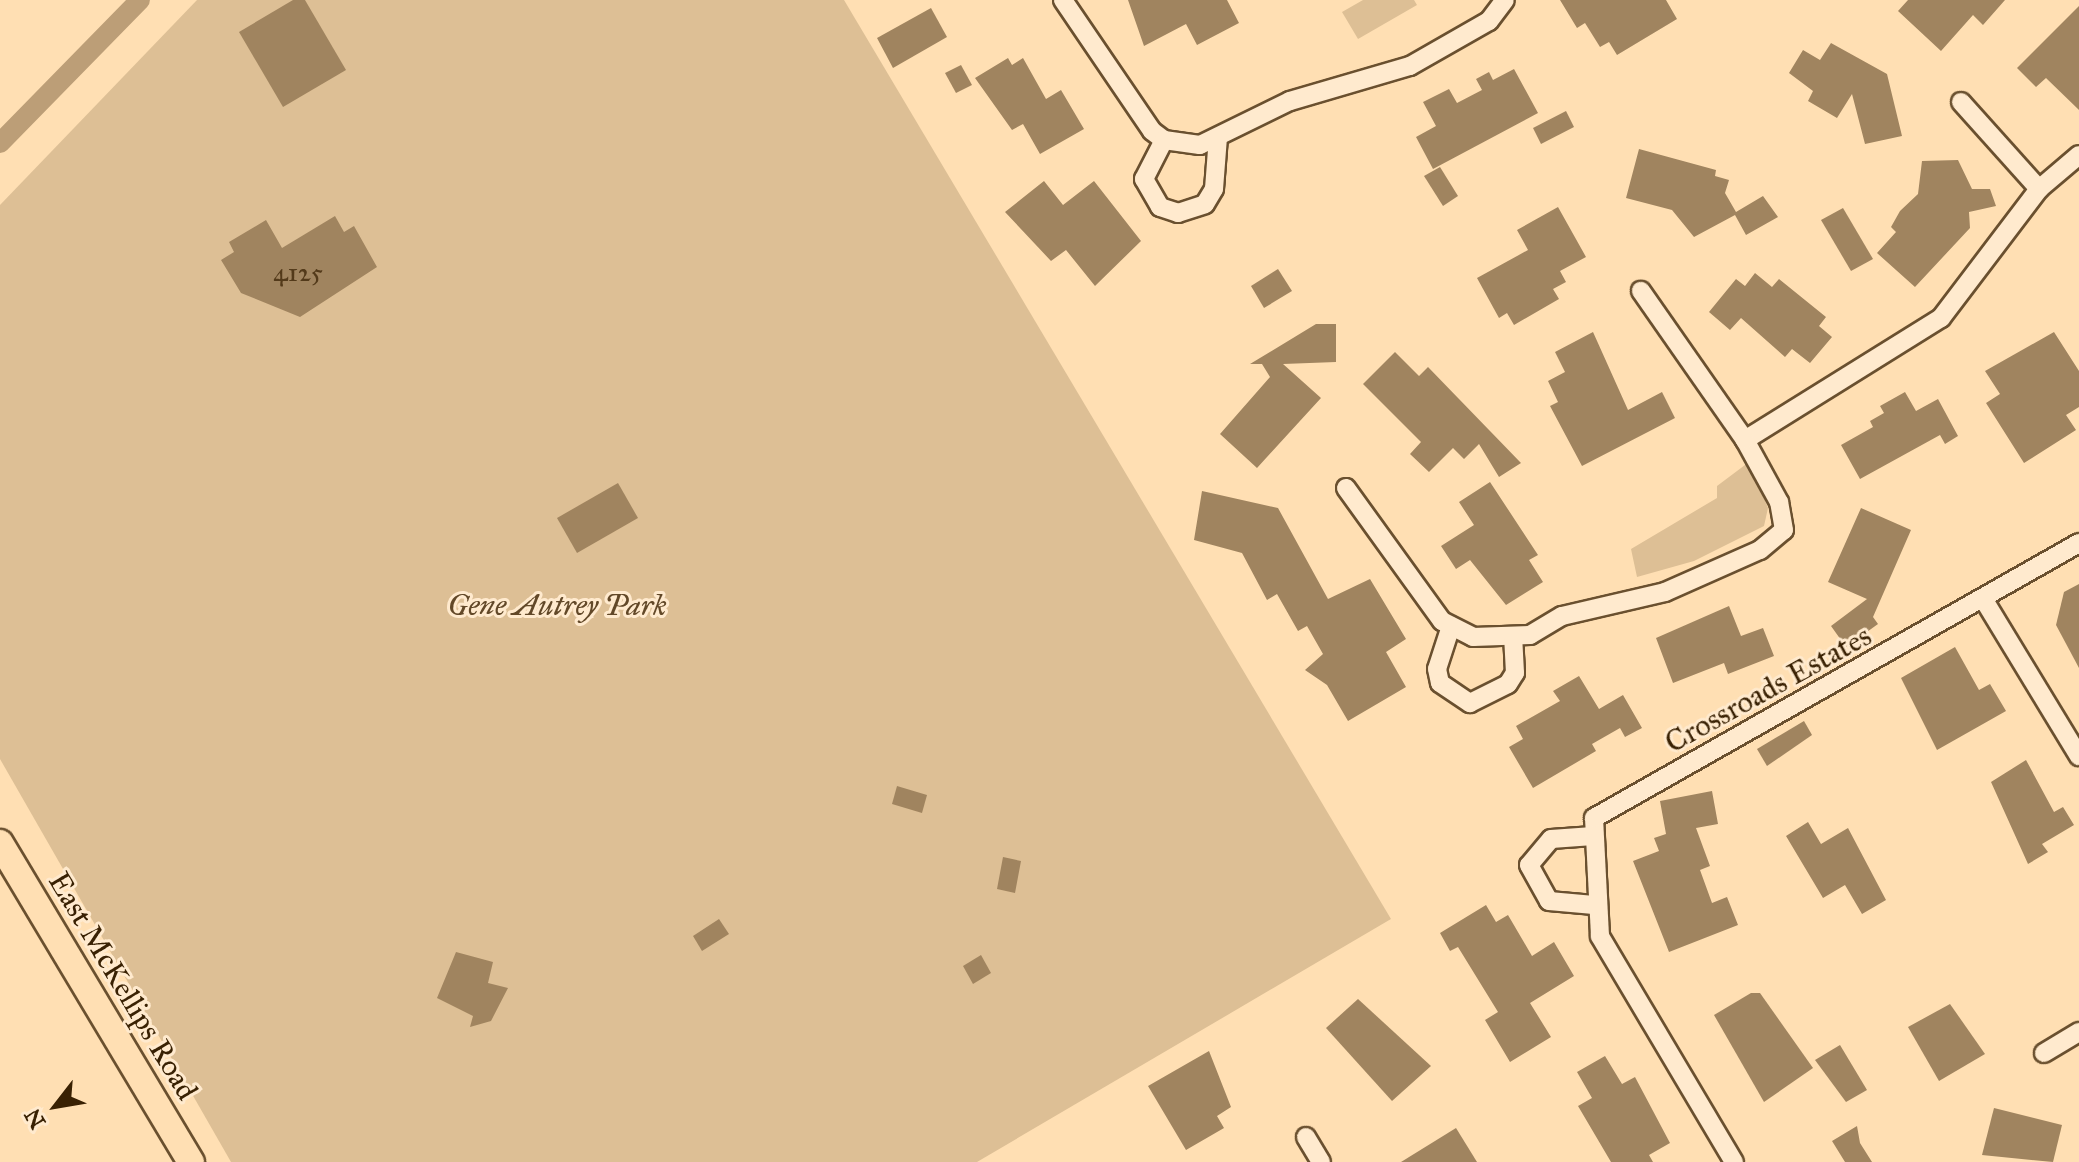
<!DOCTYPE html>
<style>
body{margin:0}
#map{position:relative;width:2079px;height:1162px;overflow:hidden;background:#ffdfb3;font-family:"IM FELL Great Primer",serif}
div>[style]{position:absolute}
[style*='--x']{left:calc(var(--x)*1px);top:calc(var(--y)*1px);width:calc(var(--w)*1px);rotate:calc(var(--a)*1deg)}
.green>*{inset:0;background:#ddbf95}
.canal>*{height:20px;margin:-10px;padding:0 10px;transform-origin:10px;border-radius:10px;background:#bc9e77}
.building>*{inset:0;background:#a0845f}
.roads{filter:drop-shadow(2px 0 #6a502f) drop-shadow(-2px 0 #6a502f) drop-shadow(0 2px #6a502f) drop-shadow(0 -2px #6a502f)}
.minor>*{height:18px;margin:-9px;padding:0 9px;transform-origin:9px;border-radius:9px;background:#ffeace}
.primary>*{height:26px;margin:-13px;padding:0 13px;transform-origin:13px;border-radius:13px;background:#ffdfb3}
span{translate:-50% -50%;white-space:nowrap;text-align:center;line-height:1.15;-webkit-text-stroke:6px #ffeace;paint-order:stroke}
.number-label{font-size:26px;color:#533a1a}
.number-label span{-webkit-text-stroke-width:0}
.park-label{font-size:30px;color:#624828;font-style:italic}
.street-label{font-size:30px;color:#392103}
.north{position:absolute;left:16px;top:1066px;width:80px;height:80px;-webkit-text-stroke:6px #ffeace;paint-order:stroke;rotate:239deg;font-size:22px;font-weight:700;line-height:32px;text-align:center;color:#392103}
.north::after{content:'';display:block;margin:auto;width:28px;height:36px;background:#392103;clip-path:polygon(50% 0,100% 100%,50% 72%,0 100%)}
</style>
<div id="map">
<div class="green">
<i style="clip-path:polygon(197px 0,844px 0,1391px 919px,977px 1162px,231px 1162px,0 759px,0 205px)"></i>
<i style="clip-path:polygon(1363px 0,1414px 0,1417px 5px,1358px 39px,1342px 12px)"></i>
<i style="clip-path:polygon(1749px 462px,1768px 508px,1764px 526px,1694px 561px,1637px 577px,1631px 549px,1717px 498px,1717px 486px)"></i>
</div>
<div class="canal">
<i style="--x:0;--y:143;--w:200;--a:-45.6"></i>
</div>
<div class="building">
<i style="clip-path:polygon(293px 0,305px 0,346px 70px,283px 107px,239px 32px)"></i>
<i style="clip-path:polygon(1128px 0,1227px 0,1239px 23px,1197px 45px,1186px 24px,1144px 46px)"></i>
<i style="clip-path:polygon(1560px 0,1666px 0,1677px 19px,1617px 55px,1609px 42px,1600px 47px,1585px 23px,1577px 28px)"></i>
<i style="clip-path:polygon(1908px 0,2005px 0,1983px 25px,1973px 15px,1941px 51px,1898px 11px)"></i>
<i style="clip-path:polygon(2079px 6px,2079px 110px,2046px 78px,2036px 87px,2017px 68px)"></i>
<i style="clip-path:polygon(931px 8px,947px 37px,893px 68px,877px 38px)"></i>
<i style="clip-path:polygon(1831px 43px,1887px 74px,1902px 136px,1865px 144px,1852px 94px,1837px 118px,1808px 101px,1813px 91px,1789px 73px,1803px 50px,1820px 60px)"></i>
<i style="clip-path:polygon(1008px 58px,1012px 65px,1023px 58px,1046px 99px,1061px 90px,1084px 129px,1040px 154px,1023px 124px,1012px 130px,975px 78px)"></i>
<i style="clip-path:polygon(961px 65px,972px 85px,956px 93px,945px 73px)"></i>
<i style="clip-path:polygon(1514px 69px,1538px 113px,1433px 169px,1416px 137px,1436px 126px,1423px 102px,1449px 89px,1457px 103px,1482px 90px,1476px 79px,1489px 72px,1493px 80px)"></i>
<i style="clip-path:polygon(1566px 111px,1574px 127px,1541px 144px,1533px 128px)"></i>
<i style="clip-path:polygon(1639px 149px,1716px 170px,1715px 176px,1729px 180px,1725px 193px,1736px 212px,1763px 196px,1778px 217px,1746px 235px,1735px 215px,1694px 237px,1672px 210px,1626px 198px)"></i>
<i style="clip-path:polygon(1958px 160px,1972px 189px,1990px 189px,1996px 206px,1969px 212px,1970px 228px,1915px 287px,1877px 253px,1896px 232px,1891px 227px,1900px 211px,1918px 194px,1922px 161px)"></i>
<i style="clip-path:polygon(1440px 167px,1458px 196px,1443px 206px,1424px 176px)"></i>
<i style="clip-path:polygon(1044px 181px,1063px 205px,1094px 181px,1141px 241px,1095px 286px,1066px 250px,1051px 261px,1005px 212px)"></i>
<i style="clip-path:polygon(1558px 207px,1586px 257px,1560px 271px,1566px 282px,1553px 289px,1559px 299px,1514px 325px,1507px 313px,1499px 318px,1477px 278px,1528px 250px,1517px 230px)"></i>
<i style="clip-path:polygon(1843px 208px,1873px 259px,1851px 271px,1821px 220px)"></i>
<i style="clip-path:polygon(335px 216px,344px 232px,354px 226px,377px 267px,300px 317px,241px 293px,221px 260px,234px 252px,229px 242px,266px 220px,282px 248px)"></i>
<i style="clip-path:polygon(1278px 269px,1292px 291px,1264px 308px,1251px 286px)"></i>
<i style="clip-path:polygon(1755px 273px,1772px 287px,1779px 279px,1826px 317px,1819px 326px,1832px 337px,1810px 363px,1792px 349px,1785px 357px,1741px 318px,1730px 330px,1709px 312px,1736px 279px,1745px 286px)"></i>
<i style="clip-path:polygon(1316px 324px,1336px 324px,1336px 362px,1283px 364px,1321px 398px,1257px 468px,1220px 434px,1270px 377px,1262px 364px,1250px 364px)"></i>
<i style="clip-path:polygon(1593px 332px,1628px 410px,1662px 392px,1675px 418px,1582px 466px,1550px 406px,1558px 402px,1548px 381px,1565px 372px,1555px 352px)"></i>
<i style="clip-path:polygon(2054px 332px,2079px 371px,2079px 407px,2066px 415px,2076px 430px,2024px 463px,1986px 403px,2000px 394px,1985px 371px)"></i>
<i style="clip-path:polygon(1395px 352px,1419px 376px,1428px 367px,1521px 463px,1499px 477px,1479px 444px,1464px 459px,1453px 448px,1429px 472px,1410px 454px,1421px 442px,1363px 384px)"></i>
<i style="clip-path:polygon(1905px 392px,1916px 411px,1938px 399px,1958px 436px,1945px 444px,1940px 435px,1860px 479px,1841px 445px,1873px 427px,1870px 421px,1884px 413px,1880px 406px)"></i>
<i style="clip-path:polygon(1490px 482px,1538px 555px,1529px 560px,1543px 582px,1506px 605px,1470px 560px,1456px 569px,1441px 546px,1474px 525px,1459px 502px)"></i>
<i style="clip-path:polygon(618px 483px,638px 518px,577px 553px,557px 518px)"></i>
<i style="clip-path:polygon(1202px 491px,1278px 508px,1328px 599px,1370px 579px,1406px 639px,1386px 652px,1406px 687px,1348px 721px,1327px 685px,1305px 670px,1323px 654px,1307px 626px,1298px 631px,1277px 594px,1267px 600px,1242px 553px,1194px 540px)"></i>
<i style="clip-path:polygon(1861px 508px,1911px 530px,1873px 617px,1878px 624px,1846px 647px,1831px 626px,1867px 599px,1828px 582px)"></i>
<i style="clip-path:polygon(2079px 584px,2079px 668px,2056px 625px,2064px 592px)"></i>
<i style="clip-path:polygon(1729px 606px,1741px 636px,1763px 628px,1774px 656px,1728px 674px,1724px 663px,1673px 683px,1656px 638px)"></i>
<i style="clip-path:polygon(1955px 647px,1979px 690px,1990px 684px,2006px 711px,1937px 750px,1901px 678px)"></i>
<i style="clip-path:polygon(1579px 676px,1599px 709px,1623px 695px,1642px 728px,1625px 737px,1620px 728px,1592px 744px,1596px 751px,1533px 788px,1509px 747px,1523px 739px,1516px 726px,1560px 701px,1553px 691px)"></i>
<i style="clip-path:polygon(1804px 721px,1812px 735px,1767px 766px,1757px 749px)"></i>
<i style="clip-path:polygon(2026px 760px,2054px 812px,2063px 807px,2074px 825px,2042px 844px,2048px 852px,2028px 864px,1991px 782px)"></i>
<i style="clip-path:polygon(897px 786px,927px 795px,922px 813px,892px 804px)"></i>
<i style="clip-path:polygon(1712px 791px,1718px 824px,1696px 828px,1710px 866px,1700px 870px,1712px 903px,1727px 897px,1738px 925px,1669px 952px,1633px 861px,1659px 851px,1654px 838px,1666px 834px,1660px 801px)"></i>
<i style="clip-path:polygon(1808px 822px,1821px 844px,1848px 828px,1886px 900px,1862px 914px,1845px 885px,1823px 898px,1786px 836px)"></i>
<i style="clip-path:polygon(1003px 857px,1021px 861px,1015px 893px,997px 889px)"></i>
<i style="clip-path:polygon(1486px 905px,1496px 922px,1508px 915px,1532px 956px,1554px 942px,1574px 976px,1530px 1003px,1551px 1037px,1510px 1062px,1485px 1020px,1498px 1012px,1458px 947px,1450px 951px,1440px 933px)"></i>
<i style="clip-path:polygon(719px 919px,729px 934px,702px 951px,693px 936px)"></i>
<i style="clip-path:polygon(456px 952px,493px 962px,488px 983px,508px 988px,491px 1021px,470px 1027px,473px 1016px,437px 998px)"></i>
<i style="clip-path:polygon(981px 955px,991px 973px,973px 984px,963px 966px)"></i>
<i style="clip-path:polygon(1751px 993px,1760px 993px,1813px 1068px,1764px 1102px,1714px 1015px)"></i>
<i style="clip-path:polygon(1358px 999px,1431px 1066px,1392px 1101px,1326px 1028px)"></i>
<i style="clip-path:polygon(1950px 1004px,1985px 1054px,1939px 1081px,1908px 1027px)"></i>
<i style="clip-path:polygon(1840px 1045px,1867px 1090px,1846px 1102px,1815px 1060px)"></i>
<i style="clip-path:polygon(1209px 1051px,1231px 1107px,1217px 1116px,1224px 1128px,1186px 1150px,1148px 1086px)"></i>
<i style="clip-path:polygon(1605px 1056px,1622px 1084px,1635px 1077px,1670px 1143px,1649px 1155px,1653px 1162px,1611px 1162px,1578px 1106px,1592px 1098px,1577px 1072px)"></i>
<i style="clip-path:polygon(1994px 1108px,2062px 1125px,2053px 1162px,1982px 1155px)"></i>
<i style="clip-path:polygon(1857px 1126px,1860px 1143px,1872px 1162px,1845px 1162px,1832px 1141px)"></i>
<i style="clip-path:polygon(1456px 1128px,1477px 1162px,1401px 1162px)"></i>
</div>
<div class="roads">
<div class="minor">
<i style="--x:1063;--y:0;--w:158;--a:55.8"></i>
<i style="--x:1152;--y:131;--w:15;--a:37"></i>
<i style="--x:1164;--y:140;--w:36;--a:8"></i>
<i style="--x:1200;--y:145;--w:100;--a:-26.1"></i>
<i style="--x:1290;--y:101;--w:125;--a:-16.3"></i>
<i style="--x:1410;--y:66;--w:91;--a:-29.7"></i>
<i style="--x:1489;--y:21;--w:26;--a:-53"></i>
<i style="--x:1961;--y:102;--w:117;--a:48.1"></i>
<i style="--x:1164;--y:140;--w:44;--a:117.1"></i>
<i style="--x:1144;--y:179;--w:32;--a:60"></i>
<i style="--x:1160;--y:207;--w:19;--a:18"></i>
<i style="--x:1178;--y:213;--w:28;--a:-18"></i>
<i style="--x:1205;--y:204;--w:17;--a:-59"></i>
<i style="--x:1214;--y:189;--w:52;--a:-85.6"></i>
<i style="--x:1745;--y:440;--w:231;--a:-31.9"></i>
<i style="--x:1941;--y:318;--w:162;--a:-52.8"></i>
<i style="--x:2039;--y:189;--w:52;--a:-40.4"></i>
<i style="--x:1346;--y:488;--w:164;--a:54.2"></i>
<i style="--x:1442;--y:621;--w:35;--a:27"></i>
<i style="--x:1473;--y:637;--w:57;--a:-2"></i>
<i style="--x:1530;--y:635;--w:37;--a:-31"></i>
<i style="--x:1562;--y:616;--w:106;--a:-13.1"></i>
<i style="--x:1665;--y:592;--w:104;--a:-23.9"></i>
<i style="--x:1760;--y:550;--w:31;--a:-40"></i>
<i style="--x:1784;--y:530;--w:28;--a:-100"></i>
<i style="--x:1779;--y:502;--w:71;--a:-118.7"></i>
<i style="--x:1745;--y:440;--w:182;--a:-124.9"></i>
<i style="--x:1984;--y:600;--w:183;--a:58.7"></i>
<i style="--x:1451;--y:626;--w:45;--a:108"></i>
<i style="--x:1437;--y:669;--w:14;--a:78"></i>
<i style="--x:1440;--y:683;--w:36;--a:34"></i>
<i style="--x:1470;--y:703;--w:42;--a:-26.6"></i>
<i style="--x:1508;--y:684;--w:13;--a:-58"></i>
<i style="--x:1515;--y:673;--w:36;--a:-93"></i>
<i style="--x:1593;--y:836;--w:42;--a:175.9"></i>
<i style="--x:1551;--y:839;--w:34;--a:130"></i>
<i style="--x:1529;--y:865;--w:41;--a:60.9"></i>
<i style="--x:1549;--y:901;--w:45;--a:5.1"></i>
<i style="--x:2044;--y:1053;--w:41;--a:-31"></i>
<i style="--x:1306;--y:1137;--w:29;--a:59"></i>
<i style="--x:1734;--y:1162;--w:263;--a:-120.7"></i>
<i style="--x:1600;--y:936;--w:118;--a:-92.9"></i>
<i style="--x:1594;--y:818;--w:558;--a:-29.55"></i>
</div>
<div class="primary">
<i style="--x:0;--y:843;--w:372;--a:59.1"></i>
</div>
</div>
<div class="number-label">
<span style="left:298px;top:273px">4125</span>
</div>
<div class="park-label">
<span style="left:557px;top:605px">Gene Autrey Park</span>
</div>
<div class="street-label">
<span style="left:1768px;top:689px;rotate:-29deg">Crossroads Estates</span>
<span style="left:123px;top:986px;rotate:59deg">East McKellips Road</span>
</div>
<div class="north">N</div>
</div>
